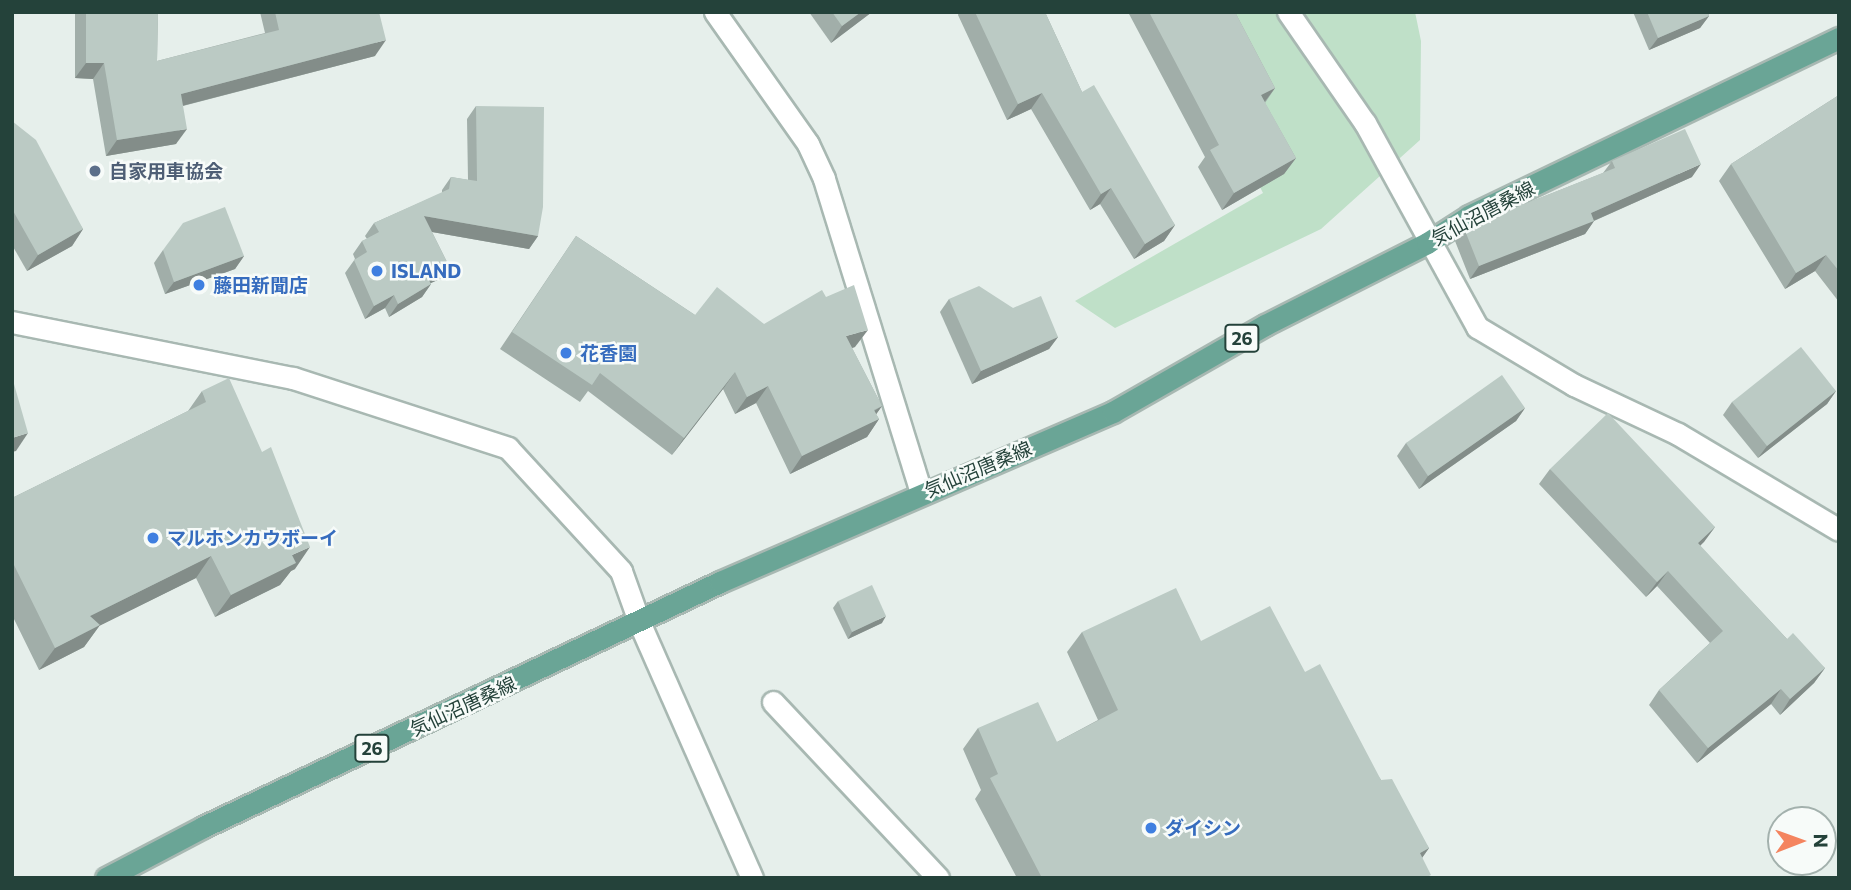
<!DOCTYPE html>
<meta charset="utf-8">
<style>
body{margin:0}
#map{position:relative;width:1851px;height:890px;overflow:hidden;background:#e6efeb;font-family:Commissioner,"Noto Sans JP",sans-serif}
div>[style]{position:absolute}
[style*='--x']{left:calc(var(--x)*1px);top:calc(var(--y)*1px);width:calc(var(--w)*1px);rotate:calc(var(--a)*1deg)}
.green>*{inset:0;background:#bfe0c8}
.roads{filter:drop-shadow(2px 0 #a8b8b2) drop-shadow(-2px 0 #a8b8b2) drop-shadow(0 2px #a8b8b2) drop-shadow(0 -2px #a8b8b2)}
.minor>*{height:21px;margin:-10.5px;padding:0 10.5px;transform-origin:10.5px;border-radius:10.5px;background:#fff}
.tertiary>*{height:21px;margin:-10.5px;padding:0 10.5px;transform-origin:10.5px;border-radius:10.5px;background:#fff}
.primary>*{height:21px;margin:-10.5px;padding:0 10.5px;transform-origin:10.5px;border-radius:10.5px;background:#6aa596}
.wall>*{inset:0;background:#a1aea9}
.shaded-wall>*{inset:0;background:#838d89}
.building>*{inset:0;background:#bbcac4}
.dots>*{width:19px;height:19px;translate:-50% -50%;box-sizing:border-box;border:4px solid #f7fbf9;border-radius:50%}
span{translate:-50% -50%;white-space:nowrap;text-align:center;line-height:1.15;-webkit-text-stroke:5px #f7fbf9;paint-order:stroke}
.shield-label span{padding:2px 5px;background:#f7fbf9;border:2px solid;border-radius:5px;-webkit-text-stroke-width:0}
.shield-label{font-size:18px;color:#24423a;font-weight:700}
.service-label{font-size:19px;color:#4e5e75;font-weight:700}
.left{translate:0 -50%;text-align:left}
.street-label{font-size:19px;color:#24423a}
.shop-label{font-size:19px;color:#366cbe;font-weight:700}
.frame{position:absolute;inset:0;border:14px solid #24423a;pointer-events:none}
.north{position:absolute;left:1767px;top:806px;width:70px;height:70px;box-sizing:border-box;background:#f7fbf9;border:2px solid #a3b1ad;border-radius:50%;rotate:89deg;font-size:19px;font-weight:700;line-height:28px;text-align:center;color:#24423a}
.north::after{content:'';display:block;margin:auto;width:24px;height:32px;background:#f4845f;clip-path:polygon(50% 0,100% 100%,50% 72%,0 100%)}
</style>
<div id="map">
<div class="green">
<i style="clip-path:polygon(1172px 12px,1415px 12px,1421px 41px,1420px 140px,1321px 229px,1115px 328px,1075px 301px,1263px 193px)"></i>
</div>
<div class="roads">
<div class="minor">
<i style="--x:715;--y:12;--w:161;--a:54.8"></i>
<i style="--x:808;--y:144;--w:38;--a:65"></i>
<i style="--x:824;--y:179;--w:329;--a:72.8"></i>
<i style="--x:1288;--y:12;--w:135;--a:55.3"></i>
<i style="--x:1365;--y:123;--w:233;--a:61.2"></i>
<i style="--x:1477;--y:327;--w:113;--a:30.9"></i>
<i style="--x:1574;--y:385;--w:115;--a:25.2"></i>
<i style="--x:1678;--y:434;--w:187;--a:30.8"></i>
<i style="--x:12;--y:322;--w:287;--a:11.3"></i>
<i style="--x:293;--y:378;--w:226;--a:18"></i>
<i style="--x:508;--y:448;--w:167;--a:47.4"></i>
<i style="--x:621;--y:571;--w:56;--a:70.3"></i>
</div>
<div class="tertiary">
<i style="--x:640;--y:624;--w:278;--a:66.2"></i>
<i style="--x:773;--y:702;--w:241;--a:46.8"></i>
</div>
<div class="primary">
<i style="--x:106;--y:878;--w:110;--a:-27.7"></i>
<i style="--x:203;--y:827;--w:572;--a:-25.36"></i>
<i style="--x:720;--y:582;--w:428;--a:-23.4"></i>
<i style="--x:1113;--y:412;--w:175;--a:-29.8"></i>
<i style="--x:1265;--y:325;--w:182;--a:-26.8"></i>
<i style="--x:1427;--y:243;--w:50;--a:-32.7"></i>
<i style="--x:1469;--y:216;--w:411;--a:-25.7"></i>
</div>
</div>
<div class="wall">
<i style="clip-path:polygon(77px 12px,158px 12px,157px 61px,265px 33px,260px 12px,379px 12px,375px 56px,183px 106px,176px 144px,106px 156px,93px 79px,75px 78px,75px 14px)"></i>
<i style="clip-path:polygon(809px 12px,872px 12px,831px 43px)"></i>
<i style="clip-path:polygon(959px 12px,1045px 12px,1082px 92px,1175px 225px,1164px 241px,1134px 259px,1100px 204px,1090px 210px,1031px 109px,1007px 120px,958px 15px)"></i>
<i style="clip-path:polygon(1128px 12px,1235px 12px,1275px 88px,1265px 103px,1296px 158px,1284px 174px,1222px 210px,1198px 167px,1205px 157px)"></i>
<i style="clip-path:polygon(1633px 12px,1708px 12px,1709px 16px,1700px 28px,1649px 50px)"></i>
<i style="clip-path:polygon(1839px 95px,1839px 302px,1815px 271px,1785px 289px,1719px 181px,1731px 164px)"></i>
<i style="clip-path:polygon(476px 106px,538px 236px,529px 249px,432px 232px,449px 266px,440px 279px,430px 283px,431px 284px,422px 297px,389px 317px,385px 308px,365px 319px,345px 273px,355px 259px,353px 254px,362px 241px,367px 239px,365px 236px,374px 223px,442px 193px,442px 190px,451px 177px,468px 180px,467px 119px)"></i>
<i style="clip-path:polygon(12px 121px,83px 229px,72px 246px,27px 271px,12px 245px)"></i>
<i style="clip-path:polygon(1612px 161px,1692px 177px,1594px 221px,1585px 234px,1470px 279px,1455px 241px,1464px 228px,1603px 173px)"></i>
<i style="clip-path:polygon(576px 236px,695px 315px,764px 324px,855px 347px,852px 348px,882px 406px,876px 414px,879px 419px,867px 437px,790px 474px,756px 403px,735px 414px,723px 389px,672px 455px,588px 391px,580px 402px,500px 349px)"></i>
<i style="clip-path:polygon(163px 250px,244px 256px,235px 269px,165px 294px,154px 263px)"></i>
<i style="clip-path:polygon(949px 299px,1013px 308px,1058px 337px,1049px 349px,972px 384px,940px 312px)"></i>
<i style="clip-path:polygon(202px 391px,295px 569px,291px 571px,280px 585px,215px 617px,196px 578px,100px 625px,84px 647px,39px 670px,12px 615px,12px 498px,188px 411px)"></i>
<i style="clip-path:polygon(1836px 391px,1827px 404px,1758px 458px,1723px 415px,1732px 402px)"></i>
<i style="clip-path:polygon(1525px 408px,1516px 421px,1419px 489px,1397px 456px,1406px 443px)"></i>
<i style="clip-path:polygon(1550px 469px,1715px 527px,1700px 546px,1787px 639px,1825px 668px,1814px 683px,1780px 715px,1771px 704px,1697px 763px,1649px 705px,1659px 690px,1710px 643px,1657px 586px,1646px 597px,1539px 484px)"></i>
<i style="clip-path:polygon(838px 601px,882px 623px,848px 639px,833px 608px)"></i>
<i style="clip-path:polygon(1082px 632px,1201px 641px,1305px 672px,1429px 848px,1422px 858px,1429px 878px,1017px 878px,975px 799px,981px 790px,963px 749px,978px 728px,1057px 742px,1098px 720px,1067px 652px)"></i>
</div>
<div class="shaded-wall">
<i style="clip-path:polygon(861px 12px,872px 12px,831px 43px,842px 26px)"></i>
<i style="clip-path:polygon(1709px 16px,1700px 28px,1649px 50px,1658px 38px)"></i>
<i style="clip-path:polygon(386px 40px,375px 56px,170px 109px,181px 94px)"></i>
<i style="clip-path:polygon(86px 63px,104px 63px,93px 79px,75px 78px)"></i>
<i style="clip-path:polygon(1275px 88px,1263px 104px,1261px 95px)"></i>
<i style="clip-path:polygon(1042px 93px,1031px 109px,1007px 120px,1018px 104px)"></i>
<i style="clip-path:polygon(187px 129px,176px 144px,106px 156px,117px 140px)"></i>
<i style="clip-path:polygon(1296px 158px,1284px 174px,1222px 210px,1234px 193px)"></i>
<i style="clip-path:polygon(1701px 164px,1692px 177px,1591px 222px,1594px 221px,1585px 234px,1470px 279px,1479px 266px,1591px 213px)"></i>
<i style="clip-path:polygon(1111px 188px,1100px 204px,1090px 210px,1101px 194px)"></i>
<i style="clip-path:polygon(424px 216px,538px 236px,529px 249px,415px 229px)"></i>
<i style="clip-path:polygon(1175px 225px,1164px 241px,1134px 259px,1145px 244px)"></i>
<i style="clip-path:polygon(83px 229px,72px 246px,27px 271px,38px 255px)"></i>
<i style="clip-path:polygon(1826px 255px,1815px 271px,1785px 289px,1796px 273px)"></i>
<i style="clip-path:polygon(244px 256px,235px 269px,165px 294px,174px 282px)"></i>
<i style="clip-path:polygon(449px 266px,440px 279px,418px 289px,427px 276px)"></i>
<i style="clip-path:polygon(431px 284px,422px 297px,389px 317px,398px 304px)"></i>
<i style="clip-path:polygon(394px 295px,385px 308px,365px 319px,374px 306px)"></i>
<i style="clip-path:polygon(868px 330px,855px 347px,834px 353px,846px 336px)"></i>
<i style="clip-path:polygon(1058px 337px,1049px 349px,972px 384px,981px 371px)"></i>
<i style="clip-path:polygon(735px 372px,723px 389px,672px 455px,684px 438px)"></i>
<i style="clip-path:polygon(768px 386px,756px 403px,735px 414px,747px 397px)"></i>
<i style="clip-path:polygon(1836px 391px,1827px 404px,1758px 458px,1767px 446px)"></i>
<i style="clip-path:polygon(882px 406px,870px 423px,879px 419px,867px 437px,790px 474px,802px 456px)"></i>
<i style="clip-path:polygon(1525px 408px,1516px 421px,1419px 489px,1428px 476px)"></i>
<i style="clip-path:polygon(28px 433px,16px 451px,12px 452px,12px 438px)"></i>
<i style="clip-path:polygon(1715px 527px,1704px 542px,1687px 558px,1698px 543px)"></i>
<i style="clip-path:polygon(310px 547px,295px 569px,291px 571px,280px 585px,215px 617px,231px 595px,292px 555px)"></i>
<i style="clip-path:polygon(211px 556px,196px 578px,75px 638px,90px 616px)"></i>
<i style="clip-path:polygon(1668px 571px,1657px 586px,1646px 597px,1657px 582px)"></i>
<i style="clip-path:polygon(886px 616px,882px 623px,848px 639px,852px 632px)"></i>
<i style="clip-path:polygon(100px 625px,84px 647px,39px 670px,55px 648px)"></i>
<i style="clip-path:polygon(1825px 668px,1814px 683px,1780px 715px,1790px 699px)"></i>
<i style="clip-path:polygon(1781px 689px,1771px 704px,1697px 763px,1708px 748px)"></i>
<i style="clip-path:polygon(1429px 848px,1414px 869px,1420px 853px)"></i>
</div>
<div class="building">
<i style="clip-path:polygon(86px 12px,158px 12px,157px 61px,279px 30px,275px 12px,379px 12px,386px 40px,181px 94px,187px 129px,117px 140px,104px 63px,86px 63px)"></i>
<i style="clip-path:polygon(832px 12px,861px 12px,842px 26px)"></i>
<i style="clip-path:polygon(975px 12px,1045px 12px,1082px 92px,1094px 85px,1175px 225px,1145px 244px,1111px 188px,1101px 194px,1042px 93px,1018px 104px)"></i>
<i style="clip-path:polygon(1149px 12px,1235px 12px,1275px 88px,1261px 95px,1296px 158px,1234px 193px,1210px 150px,1219px 145px)"></i>
<i style="clip-path:polygon(1647px 12px,1708px 12px,1709px 16px,1658px 38px)"></i>
<i style="clip-path:polygon(1839px 95px,1839px 271px,1826px 255px,1796px 273px,1731px 164px)"></i>
<i style="clip-path:polygon(476px 106px,544px 107px,543px 207px,538px 236px,424px 216px,449px 266px,427px 276px,431px 284px,398px 304px,394px 295px,374px 306px,354px 260px,367px 252px,362px 241px,379px 232px,374px 223px,449px 189px,451px 177px,477px 181px)"></i>
<i style="clip-path:polygon(12px 121px,36px 140px,83px 229px,38px 255px,12px 209px)"></i>
<i style="clip-path:polygon(1685px 129px,1701px 164px,1591px 213px,1594px 221px,1479px 266px,1464px 228px,1615px 168px,1612px 161px)"></i>
<i style="clip-path:polygon(225px 207px,244px 256px,174px 282px,163px 250px,183px 223px)"></i>
<i style="clip-path:polygon(576px 236px,695px 315px,717px 287px,764px 324px,822px 290px,826px 297px,854px 285px,868px 330px,846px 336px,882px 406px,874px 410px,879px 419px,802px 456px,768px 386px,747px 397px,735px 372px,684px 438px,600px 373px,592px 385px,512px 332px)"></i>
<i style="clip-path:polygon(979px 286px,1013px 308px,1041px 296px,1058px 337px,981px 371px,949px 299px)"></i>
<i style="clip-path:polygon(1801px 347px,1836px 391px,1767px 446px,1732px 402px)"></i>
<i style="clip-path:polygon(1502px 375px,1525px 408px,1428px 476px,1406px 443px)"></i>
<i style="clip-path:polygon(12px 377px,28px 433px,12px 438px)"></i>
<i style="clip-path:polygon(229px 378px,262px 452px,271px 447px,310px 547px,292px 555px,296px 563px,231px 595px,211px 556px,90px 616px,100px 625px,55px 648px,12px 561px,12px 498px,206px 402px,202px 391px)"></i>
<i style="clip-path:polygon(1608px 413px,1715px 527px,1698px 543px,1787px 639px,1793px 633px,1825px 668px,1790px 699px,1781px 689px,1708px 748px,1659px 690px,1723px 631px,1668px 571px,1657px 582px,1550px 469px)"></i>
<i style="clip-path:polygon(872px 585px,886px 616px,852px 632px,838px 601px)"></i>
<i style="clip-path:polygon(1176px 588px,1201px 641px,1270px 606px,1305px 672px,1320px 664px,1381px 780px,1392px 779px,1429px 848px,1420px 853px,1431px 875px,1425px 878px,1042px 878px,990px 778px,998px 774px,978px 728px,1038px 702px,1057px 742px,1118px 710px,1082px 632px)"></i>
</div>
<div class="dots">
<i style="left:95px;top:171px;background:#5c6f8a"></i>
<i style="left:377px;top:271px;background:#3f7fe0"></i>
<i style="left:199px;top:285px;background:#3f7fe0"></i>
<i style="left:566px;top:353px;background:#3f7fe0"></i>
<i style="left:153px;top:538px;background:#3f7fe0"></i>
<i style="left:1151px;top:828px;background:#3f7fe0"></i>
</div>
<div class="shield-label">
<span style="left:1242px;top:338px">26</span>
<span style="left:372px;top:748px">26</span>
</div>
<div class="service-label">
<span class="left" style="left:109px;top:171px">自家用車協会</span>
</div>
<div class="street-label">
<span style="left:1483px;top:213px;rotate:-28deg">気仙沼唐桑線</span>
<span style="left:978px;top:469px;rotate:-23deg">気仙沼唐桑線</span>
<span style="left:463px;top:706px;rotate:-25deg">気仙沼唐桑線</span>
</div>
<div class="shop-label">
<span class="left" style="left:391px;top:271px">ISLAND</span>
<span class="left" style="left:213px;top:285px">藤田新聞店</span>
<span class="left" style="left:580px;top:353px">花香園</span>
<span class="left" style="left:167px;top:538px">マルホンカウボーイ</span>
<span class="left" style="left:1165px;top:828px">ダイシン</span>
</div>
<div class="frame"></div>
<div class="north">N</div>
</div>
